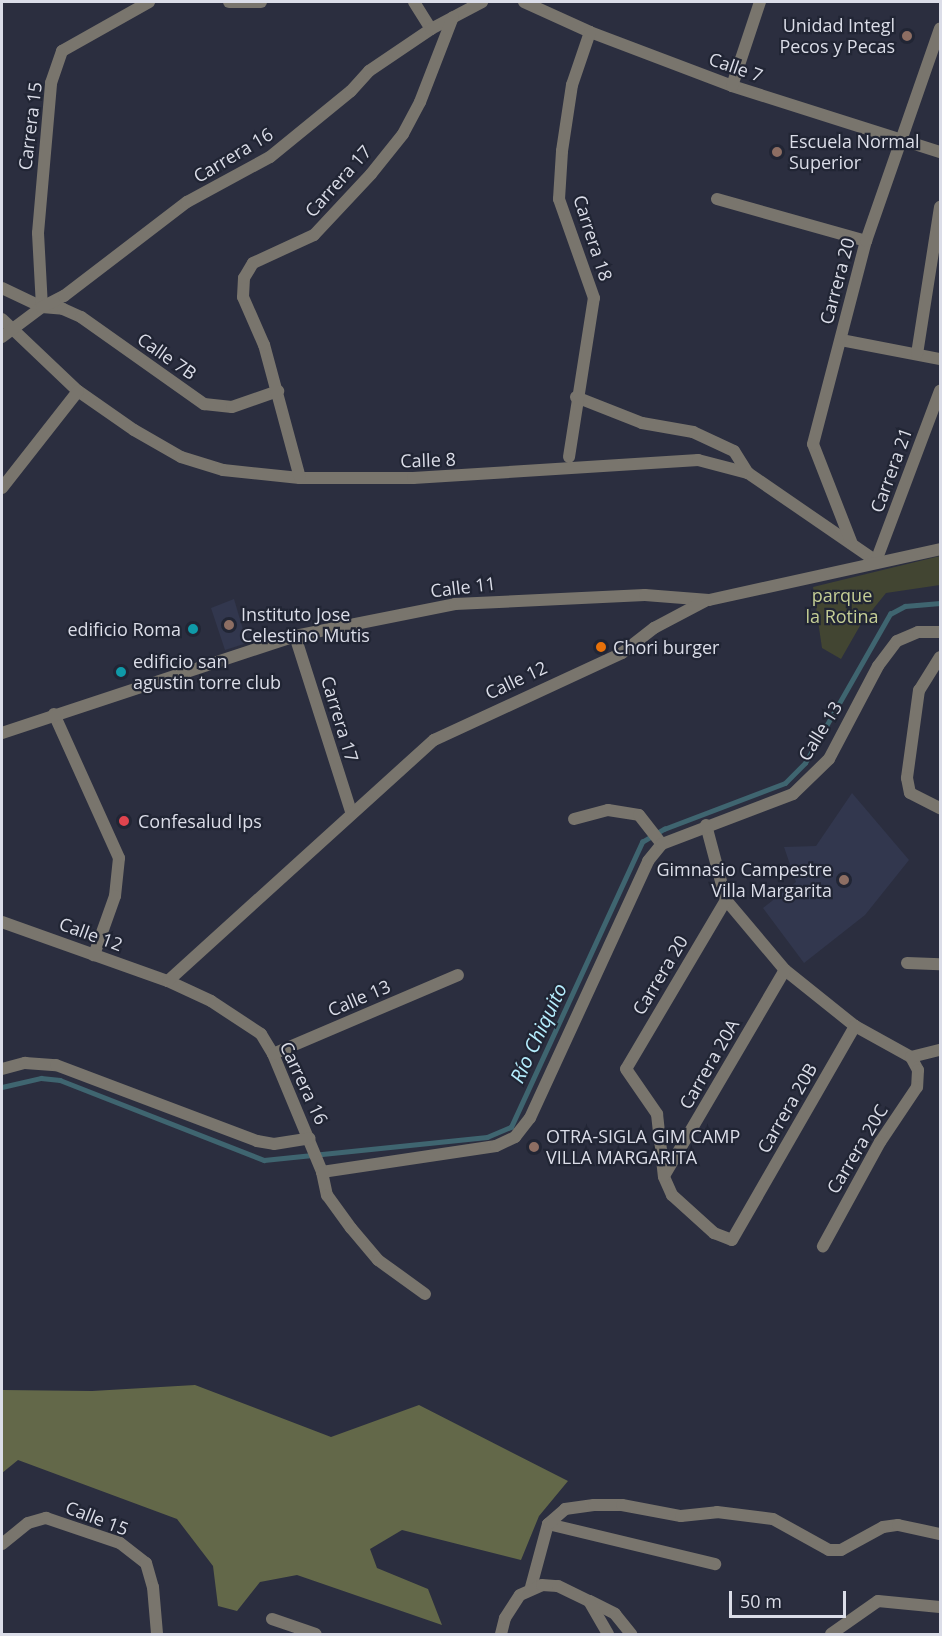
<!DOCTYPE html>
<meta charset="utf-8">
<style>
body{margin:0}
#map{position:relative;width:942px;height:1636px;overflow:hidden;background:#2b2e3f;font-family:"Open Sans",sans-serif}
div>[style]{position:absolute}
[style*='--x']{left:calc(var(--x)*1px);top:calc(var(--y)*1px);width:calc(var(--w)*1px);rotate:calc(var(--a)*1deg)}
.built>*{inset:0;background:#32374e}
.green>*{inset:0;background:#424532}
.forest>*{inset:0;background:#636849}
.stream>*{height:4.5px;margin:-2.25px;padding:0 2.25px;transform-origin:2.25px;border-radius:2.25px;background:#3f6570}
.minor>*{height:12px;margin:-6px;padding:0 6px;transform-origin:6px;border-radius:6px;background:#79756d}
.dots>*{width:16px;height:16px;translate:-50% -50%;box-sizing:border-box;border:3px solid #212534;border-radius:50%}
span{translate:-50% -50%;white-space:nowrap;text-align:center;line-height:1.15;-webkit-text-stroke:4.5px #212534;paint-order:stroke}
.poi-label{font-size:18px;color:#dbdde8}
.right{translate:-100% -50%;text-align:right}
.left{translate:0 -50%;text-align:left}
.street-label{font-size:18px;color:#dbdde8}
.park-label{font-size:18px;color:#c5ce95}
.water-label{font-size:20px;color:#b6eefe;font-style:italic}
.frame{position:absolute;inset:0;border:3px solid #dbdde8;pointer-events:none}
.scale{position:absolute;left:729px;top:1591px;width:117px;height:27px;box-sizing:border-box;border:3px solid #dbdde8;border-top:0;padding-left:8px;font-size:18px;line-height:21px;white-space:nowrap;color:#dbdde8;-webkit-text-stroke:4px #212534;paint-order:stroke}
</style>
<div id="map">
<div class="built">
<i style="clip-path:polygon(234px 599px,247px 643px,225px 650px,211px 608px)"></i>
<i style="clip-path:polygon(852px 793px,909px 860px,865px 915px,804px 963px,763px 908px,796px 882px,784px 847px,816px 846px)"></i>
</div>
<div class="green">
<i style="clip-path:polygon(940px 556px,940px 585px,886px 593px,861px 624px,841px 659px,822px 648px,813px 587px)"></i>
</div>
<div class="forest">
<i style="clip-path:polygon(195px 1385px,331px 1437px,419px 1405px,568px 1481px,539px 1516px,521px 1560px,402px 1530px,370px 1549px,377px 1568px,428px 1589px,442px 1625px,297px 1575px,260px 1582px,237px 1611px,218px 1606px,213px 1566px,177px 1519px,18px 1460px,2px 1473px,2px 1390px,92px 1391px)"></i>
</div>
<div class="stream">
<i style="--x:2;--y:1087;--w:40;--a:-13"></i>
<i style="--x:41;--y:1078;--w:19;--a:6"></i>
<i style="--x:60;--y:1080;--w:219;--a:21.4"></i>
<i style="--x:264;--y:1160;--w:224;--a:-5.9"></i>
<i style="--x:487;--y:1137;--w:26;--a:-23"></i>
<i style="--x:511;--y:1127;--w:314;--a:-65.3"></i>
<i style="--x:642;--y:842;--w:26;--a:-31"></i>
<i style="--x:664;--y:829;--w:129;--a:-20.8"></i>
<i style="--x:785;--y:783;--w:28;--a:-45"></i>
<i style="--x:805;--y:763;--w:172;--a:-60.3"></i>
<i style="--x:890;--y:614;--w:17;--a:-28"></i>
<i style="--x:905;--y:606;--w:35;--a:-5"></i>
</div>
<div class="minor">
<i style="--x:229;--y:2;--w:32;--a:0"></i>
<i style="--x:414;--y:2;--w:32;--a:58"></i>
<i style="--x:524;--y:2;--w:72;--a:24.4"></i>
<i style="--x:590;--y:32;--w:152;--a:20.8"></i>
<i style="--x:732;--y:86;--w:218;--a:17.6"></i>
<i style="--x:732;--y:86;--w:89;--a:-71.6"></i>
<i style="--x:717;--y:199;--w:155;--a:15.7"></i>
<i style="--x:2;--y:288;--w:44;--a:25.4"></i>
<i style="--x:42;--y:307;--w:21;--a:5"></i>
<i style="--x:63;--y:309;--w:20;--a:24"></i>
<i style="--x:81;--y:317;--w:151;--a:35.3"></i>
<i style="--x:204;--y:404;--w:28;--a:6"></i>
<i style="--x:232;--y:407;--w:49;--a:-19.2"></i>
<i style="--x:42;--y:307;--w:74;--a:-93.1"></i>
<i style="--x:38;--y:233;--w:151;--a:-85"></i>
<i style="--x:51;--y:83;--w:34;--a:-71"></i>
<i style="--x:62;--y:51;--w:100;--a:-29.4"></i>
<i style="--x:2;--y:319;--w:105;--a:43.5"></i>
<i style="--x:78;--y:391;--w:68;--a:34.9"></i>
<i style="--x:134;--y:430;--w:54;--a:29.9"></i>
<i style="--x:181;--y:457;--w:44;--a:17.2"></i>
<i style="--x:223;--y:470;--w:77;--a:5.9"></i>
<i style="--x:300;--y:478;--w:113;--a:0"></i>
<i style="--x:413;--y:478;--w:286;--a:-3.6"></i>
<i style="--x:698;--y:460;--w:52;--a:14.6"></i>
<i style="--x:748;--y:473;--w:155;--a:34.5"></i>
<i style="--x:876;--y:561;--w:182;--a:-69.4"></i>
<i style="--x:2;--y:337;--w:50;--a:-36.9"></i>
<i style="--x:42;--y:307;--w:25;--a:-27"></i>
<i style="--x:64;--y:296;--w:155;--a:-37.4"></i>
<i style="--x:187;--y:202;--w:94;--a:-28.5"></i>
<i style="--x:270;--y:157;--w:104;--a:-39.2"></i>
<i style="--x:351;--y:91;--w:27;--a:-48"></i>
<i style="--x:369;--y:71;--w:75;--a:-34.1"></i>
<i style="--x:431;--y:29;--w:58;--a:-27.9"></i>
<i style="--x:841;--y:340;--w:101;--a:10.9"></i>
<i style="--x:917;--y:354;--w:149;--a:-81.1"></i>
<i style="--x:576;--y:397;--w:71;--a:21.5"></i>
<i style="--x:642;--y:423;--w:52;--a:10"></i>
<i style="--x:693;--y:432;--w:45;--a:24.9"></i>
<i style="--x:734;--y:451;--w:26;--a:58"></i>
<i style="--x:569;--y:457;--w:161;--a:-81.1"></i>
<i style="--x:594;--y:298;--w:105;--a:-109.5"></i>
<i style="--x:559;--y:199;--w:48;--a:-86.4"></i>
<i style="--x:562;--y:151;--w:67;--a:-81.4"></i>
<i style="--x:572;--y:85;--w:56;--a:-71.2"></i>
<i style="--x:300;--y:478;--w:138;--a:-105.1"></i>
<i style="--x:264;--y:345;--w:52;--a:-113.6"></i>
<i style="--x:243;--y:297;--w:19;--a:-87"></i>
<i style="--x:244;--y:278;--w:17;--a:-59"></i>
<i style="--x:253;--y:263;--w:67;--a:-24.7"></i>
<i style="--x:314;--y:235;--w:83;--a:-46.9"></i>
<i style="--x:371;--y:174;--w:51;--a:-51.3"></i>
<i style="--x:403;--y:134;--w:36;--a:-62"></i>
<i style="--x:420;--y:102;--w:91;--a:-68.8"></i>
<i style="--x:2;--y:488;--w:123;--a:-51.9"></i>
<i style="--x:852;--y:544;--w:107;--a:-111.3"></i>
<i style="--x:813;--y:444;--w:210;--a:-75.4"></i>
<i style="--x:866;--y:241;--w:225;--a:-70.8"></i>
<i style="--x:295;--y:636;--w:185;--a:72.3"></i>
<i style="--x:940;--y:657;--w:39;--a:122"></i>
<i style="--x:919;--y:690;--w:89;--a:97.8"></i>
<i style="--x:907;--y:778;--w:15;--a:79"></i>
<i style="--x:910;--y:793;--w:34;--a:27"></i>
<i style="--x:54;--y:714;--w:158;--a:65.7"></i>
<i style="--x:119;--y:858;--w:38;--a:96"></i>
<i style="--x:115;--y:896;--w:63;--a:109.6"></i>
<i style="--x:2;--y:733;--w:309;--a:-18.3"></i>
<i style="--x:295;--y:636;--w:163;--a:-11.3"></i>
<i style="--x:455;--y:604;--w:190;--a:-2.7"></i>
<i style="--x:645;--y:595;--w:64;--a:4.5"></i>
<i style="--x:709;--y:600;--w:237;--a:-12.4"></i>
<i style="--x:574;--y:819;--w:35;--a:-15"></i>
<i style="--x:608;--y:810;--w:31;--a:9"></i>
<i style="--x:639;--y:815;--w:37;--a:52"></i>
<i style="--x:706;--y:825;--w:78;--a:75.1"></i>
<i style="--x:726;--y:900;--w:92;--a:49.9"></i>
<i style="--x:785;--y:970;--w:90;--a:38.7"></i>
<i style="--x:855;--y:1026;--w:64;--a:29"></i>
<i style="--x:911;--y:1057;--w:15;--a:62"></i>
<i style="--x:918;--y:1070;--w:17;--a:93"></i>
<i style="--x:917;--y:1087;--w:66;--a:123.9"></i>
<i style="--x:880;--y:1142;--w:119;--a:118.7"></i>
<i style="--x:726;--y:900;--w:196;--a:120.6"></i>
<i style="--x:626;--y:1069;--w:55;--a:55.4"></i>
<i style="--x:657;--y:1114;--w:63;--a:83.7"></i>
<i style="--x:664;--y:1177;--w:20;--a:66"></i>
<i style="--x:672;--y:1195;--w:57;--a:42.1"></i>
<i style="--x:714;--y:1233;--w:19;--a:21"></i>
<i style="--x:732;--y:1240;--w:247;--a:-60.1"></i>
<i style="--x:2;--y:922;--w:176;--a:19.6"></i>
<i style="--x:168;--y:981;--w:47;--a:24.9"></i>
<i style="--x:211;--y:1001;--w:60;--a:33.4"></i>
<i style="--x:261;--y:1034;--w:23;--a:59"></i>
<i style="--x:273;--y:1054;--w:128;--a:67.4"></i>
<i style="--x:322;--y:1172;--w:176;--a:-8.5"></i>
<i style="--x:496;--y:1146;--w:21;--a:-25"></i>
<i style="--x:515;--y:1137;--w:24;--a:-52"></i>
<i style="--x:530;--y:1118;--w:283;--a:-65.3"></i>
<i style="--x:648;--y:861;--w:22;--a:-51"></i>
<i style="--x:662;--y:844;--w:140;--a:-20.9"></i>
<i style="--x:793;--y:794;--w:50;--a:-44.2"></i>
<i style="--x:829;--y:759;--w:105;--a:-62.2"></i>
<i style="--x:878;--y:666;--w:31;--a:-53"></i>
<i style="--x:897;--y:641;--w:23;--a:-23"></i>
<i style="--x:918;--y:632;--w:22;--a:0"></i>
<i style="--x:907;--y:963;--w:33;--a:2"></i>
<i style="--x:168;--y:981;--w:359;--a:-42.2"></i>
<i style="--x:434;--y:740;--w:207;--a:-24.8"></i>
<i style="--x:622;--y:653;--w:41;--a:-38"></i>
<i style="--x:654;--y:628;--w:58;--a:-27.9"></i>
<i style="--x:273;--y:1054;--w:201;--a:-23.1"></i>
<i style="--x:911;--y:1057;--w:30;--a:-14"></i>
<i style="--x:2;--y:1069;--w:24;--a:-15"></i>
<i style="--x:25;--y:1063;--w:31;--a:4"></i>
<i style="--x:56;--y:1065;--w:215;--a:20.7"></i>
<i style="--x:257;--y:1141;--w:17;--a:10"></i>
<i style="--x:274;--y:1144;--w:36;--a:-9"></i>
<i style="--x:322;--y:1172;--w:24;--a:78"></i>
<i style="--x:327;--y:1195;--w:41;--a:54"></i>
<i style="--x:351;--y:1228;--w:42;--a:49.8"></i>
<i style="--x:378;--y:1260;--w:58;--a:35.9"></i>
<i style="--x:664;--y:1176;--w:239;--a:-59.6"></i>
<i style="--x:548;--y:1524;--w:172;--a:13.5"></i>
<i style="--x:2;--y:1544;--w:33;--a:-39"></i>
<i style="--x:28;--y:1523;--w:19;--a:-16"></i>
<i style="--x:46;--y:1518;--w:78;--a:18.7"></i>
<i style="--x:120;--y:1543;--w:33;--a:38"></i>
<i style="--x:146;--y:1563;--w:25;--a:74"></i>
<i style="--x:153;--y:1587;--w:47;--a:85.1"></i>
<i style="--x:531;--y:1587;--w:65;--a:-74.9"></i>
<i style="--x:548;--y:1524;--w:23;--a:-41"></i>
<i style="--x:565;--y:1509;--w:29;--a:-8"></i>
<i style="--x:594;--y:1505;--w:28;--a:0"></i>
<i style="--x:622;--y:1505;--w:60;--a:10.6"></i>
<i style="--x:681;--y:1516;--w:36;--a:-6"></i>
<i style="--x:717;--y:1512;--w:56;--a:7.1"></i>
<i style="--x:773;--y:1519;--w:64;--a:29"></i>
<i style="--x:829;--y:1550;--w:12;--a:0"></i>
<i style="--x:841;--y:1550;--w:48;--a:-28.7"></i>
<i style="--x:883;--y:1527;--w:15;--a:-8"></i>
<i style="--x:898;--y:1525;--w:43;--a:12.1"></i>
<i style="--x:590;--y:1601;--w:28;--a:27"></i>
<i style="--x:615;--y:1614;--w:26;--a:51"></i>
<i style="--x:272;--y:1619;--w:46;--a:18.8"></i>
<i style="--x:501;--y:1634;--w:16;--a:-76"></i>
<i style="--x:505;--y:1618;--w:27;--a:-57"></i>
<i style="--x:520;--y:1595;--w:24;--a:-24"></i>
<i style="--x:542;--y:1585;--w:16;--a:4"></i>
<i style="--x:558;--y:1586;--w:34;--a:26"></i>
<i style="--x:589;--y:1601;--w:38;--a:60"></i>
<i style="--x:831;--y:1634;--w:57;--a:-35.1"></i>
<i style="--x:878;--y:1601;--w:62;--a:5.5"></i>
</div>
<div class="dots">
<i style="left:907px;top:36px;background:#8d6e63"></i>
<i style="left:777px;top:152px;background:#8d6e63"></i>
<i style="left:229px;top:625px;background:#8d6e63"></i>
<i style="left:193px;top:629px;background:#0f9aa8"></i>
<i style="left:601px;top:647px;background:#e8710a"></i>
<i style="left:121px;top:672px;background:#0f9aa8"></i>
<i style="left:124px;top:821px;background:#e0444e"></i>
<i style="left:844px;top:880px;background:#8d6e63"></i>
<i style="left:534px;top:1147px;background:#8d6e63"></i>
</div>
<div class="poi-label">
<span class="right" style="left:895px;top:36px">Unidad Integl<br>Pecos y Pecas</span>
<span class="left" style="left:789px;top:152px">Escuela Normal<br>Superior</span>
<span class="left" style="left:241px;top:625px">Instituto Jose<br>Celestino Mutis</span>
<span class="right" style="left:181px;top:629px">edificio Roma</span>
<span class="left" style="left:613px;top:647px">Chori burger</span>
<span class="left" style="left:133px;top:672px">edificio san<br>agustin torre club</span>
<span class="left" style="left:138px;top:821px">Confesalud Ips</span>
<span class="right" style="left:832px;top:880px">Gimnasio Campestre<br>Villa Margarita</span>
<span class="left" style="left:546px;top:1147px">OTRA-SIGLA GIM CAMP<br>VILLA MARGARITA</span>
</div>
<div class="street-label">
<span style="left:736px;top:67px;rotate:19deg">Calle 7</span>
<span style="left:30px;top:126px;rotate:-83deg">Carrera 15</span>
<span style="left:233px;top:155px;rotate:-31deg">Carrera 16</span>
<span style="left:338px;top:181px;rotate:-48deg">Carrera 17</span>
<span style="left:593px;top:238px;rotate:72deg">Carrera 18</span>
<span style="left:837px;top:281px;rotate:-75deg">Carrera 20</span>
<span style="left:167px;top:356px;rotate:35deg">Calle 7B</span>
<span style="left:428px;top:460px;rotate:-2deg">Calle 8</span>
<span style="left:891px;top:470px;rotate:-70deg">Carrera 21</span>
<span style="left:463px;top:587px;rotate:-7deg">Calle 11</span>
<span style="left:516px;top:680px;rotate:-25deg">Calle 12</span>
<span style="left:340px;top:719px;rotate:73deg">Carrera 17</span>
<span style="left:820px;top:731px;rotate:-58deg">Calle 13</span>
<span style="left:91px;top:934px;rotate:20deg">Calle 12</span>
<span style="left:660px;top:975px;rotate:-59deg">Carrera 20</span>
<span style="left:359px;top:998px;rotate:-23deg">Calle 13</span>
<span style="left:709px;top:1064px;rotate:-60deg">Carrera 20A</span>
<span style="left:304px;top:1083px;rotate:65deg">Carrera 16</span>
<span style="left:787px;top:1108px;rotate:-60deg">Carrera 20B</span>
<span style="left:857px;top:1149px;rotate:-59deg">Carrera 20C</span>
<span style="left:97px;top:1518px;rotate:21deg">Calle 15</span>
</div>
<div class="park-label">
<span style="left:842px;top:606px">parque<br>la Rotina</span>
</div>
<div class="water-label">
<span style="left:538px;top:1033px;rotate:-65deg">Río Chiquito</span>
</div>
<div class="frame"></div>
<div class="scale">50 m</div>
</div>
